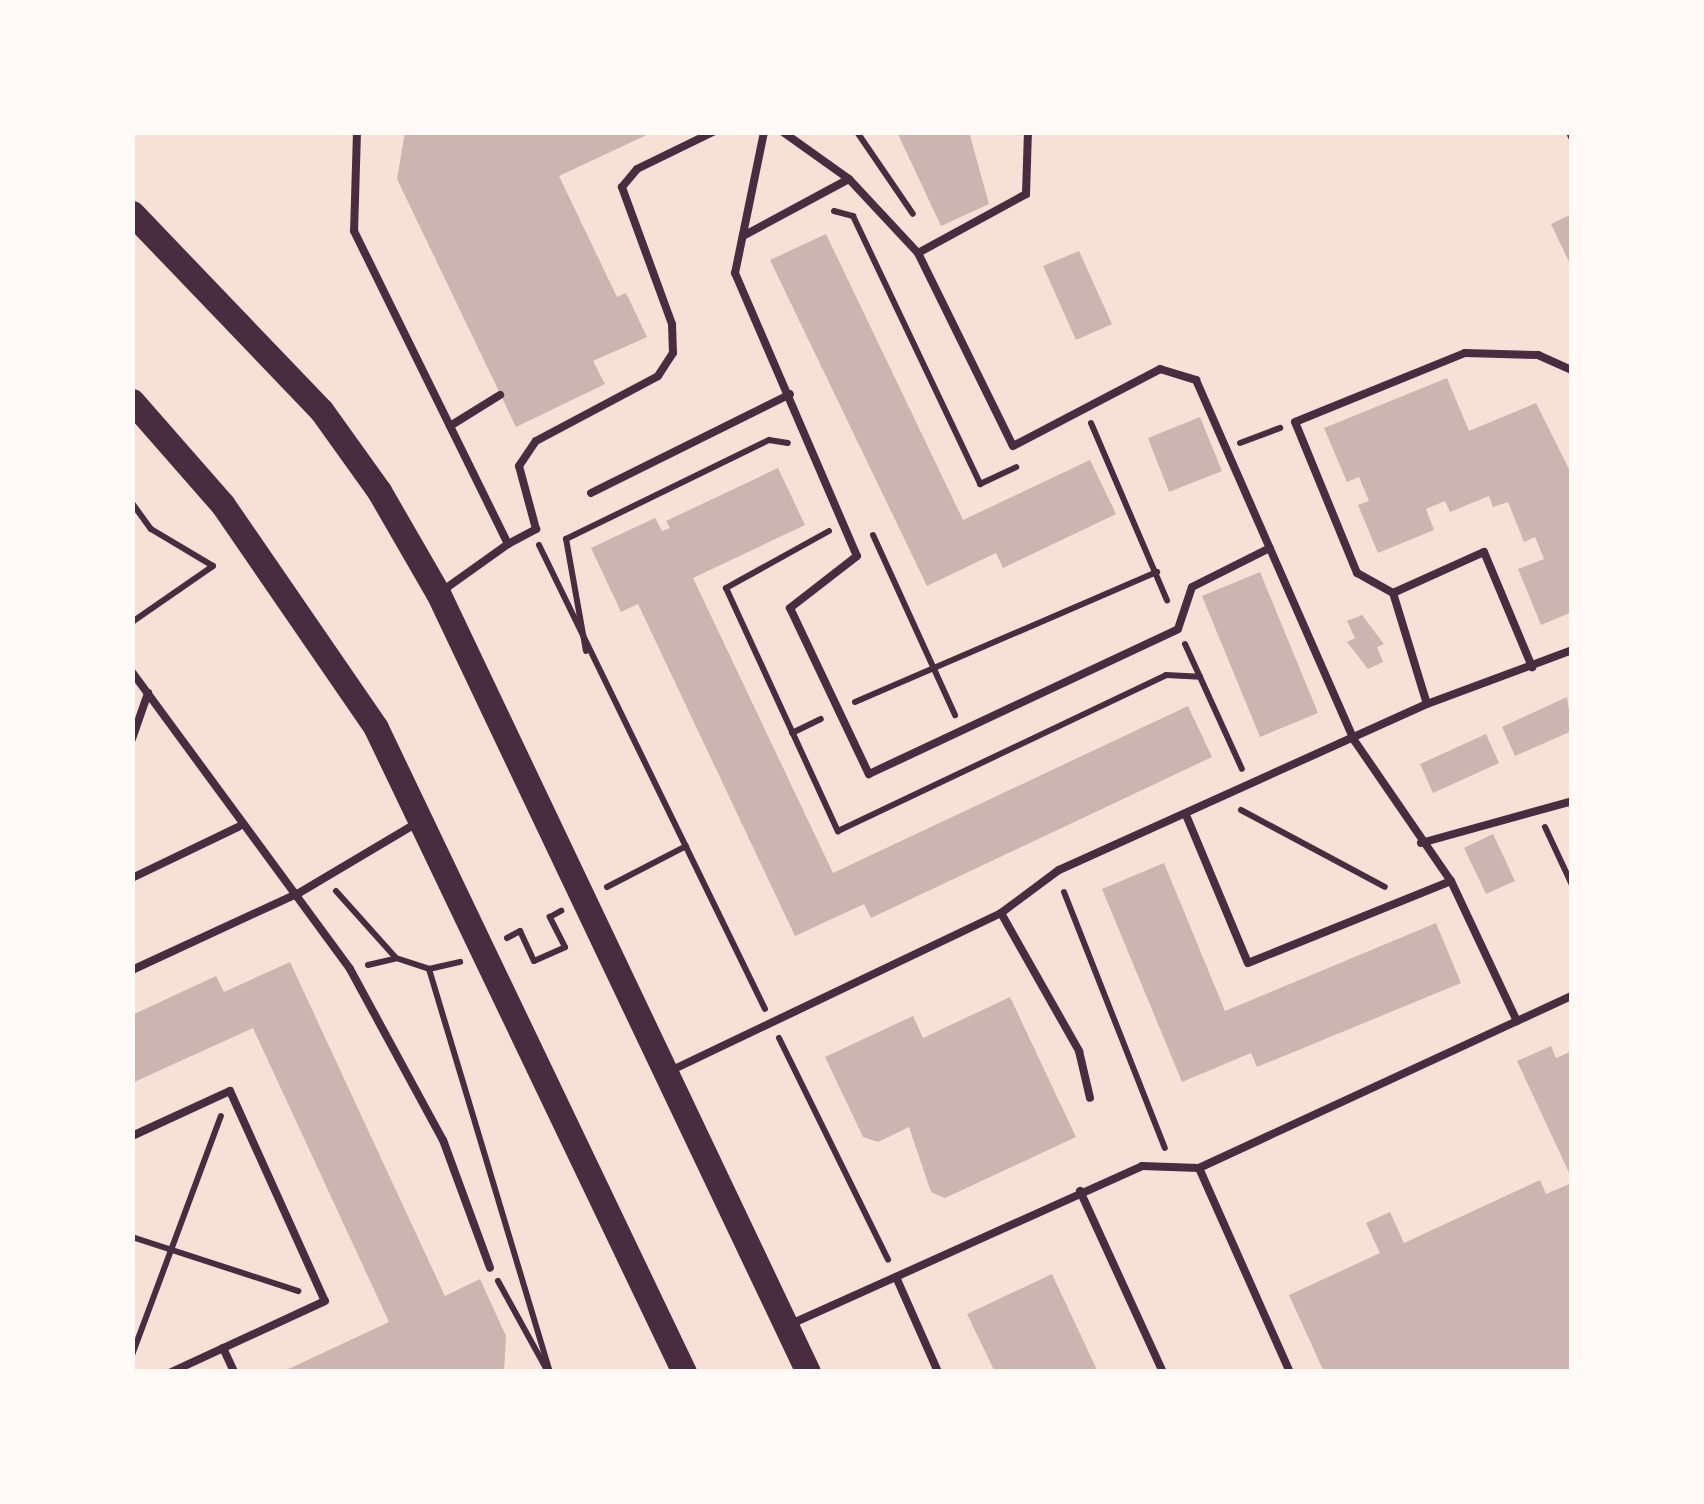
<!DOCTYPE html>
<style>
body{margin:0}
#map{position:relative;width:1704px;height:1504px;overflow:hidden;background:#f7e1d7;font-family:"Open Sans",sans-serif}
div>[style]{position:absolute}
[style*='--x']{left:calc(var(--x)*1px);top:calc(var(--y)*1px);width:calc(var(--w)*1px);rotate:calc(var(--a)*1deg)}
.building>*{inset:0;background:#ccb4b1}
.path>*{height:6px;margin:-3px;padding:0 3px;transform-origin:3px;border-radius:3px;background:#4a2c40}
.service>*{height:8px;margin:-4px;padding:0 4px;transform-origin:4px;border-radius:4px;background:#4a2c40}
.primary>*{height:25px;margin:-12.5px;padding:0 12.5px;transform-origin:12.5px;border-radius:12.5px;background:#4a2c40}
span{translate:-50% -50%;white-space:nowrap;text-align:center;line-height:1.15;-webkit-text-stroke:10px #fffaf5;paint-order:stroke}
.frame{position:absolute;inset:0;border:135px solid #fffaf5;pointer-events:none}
</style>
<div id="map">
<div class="building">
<i style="clip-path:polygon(405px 132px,653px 132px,559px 176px,617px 297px,626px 293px,647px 337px,593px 361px,605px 384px,516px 427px,397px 179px)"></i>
<i style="clip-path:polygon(897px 132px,969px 132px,989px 204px,941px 226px)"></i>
<i style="clip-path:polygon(1572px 214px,1572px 268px,1551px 224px)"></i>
<i style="clip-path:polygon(826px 234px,963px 520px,1090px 460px,1116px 514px,1003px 568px,996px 553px,927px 586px,770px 260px)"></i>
<i style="clip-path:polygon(1079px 251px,1112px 324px,1076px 340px,1043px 266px)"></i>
<i style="clip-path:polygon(1447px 378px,1469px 431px,1536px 403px,1572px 475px,1572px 612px,1541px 625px,1518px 569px,1544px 559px,1535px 537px,1524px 542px,1508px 502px,1493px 507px,1489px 496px,1450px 512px,1445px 501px,1426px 509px,1434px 530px,1378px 553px,1358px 505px,1369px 501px,1359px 477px,1347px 482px,1324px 428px)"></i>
<i style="clip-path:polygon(1200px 417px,1222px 471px,1169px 492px,1148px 438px)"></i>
<i style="clip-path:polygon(778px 468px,805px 525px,693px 578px,833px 873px,1188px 706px,1212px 757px,871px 918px,864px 904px,795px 936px,638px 604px,621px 612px,591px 548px,655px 518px,662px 531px,670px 528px,666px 521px)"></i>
<i style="clip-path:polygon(1260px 572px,1318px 713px,1260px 737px,1202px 596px)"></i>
<i style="clip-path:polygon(1362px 615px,1384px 644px,1377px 647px,1383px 662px,1368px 669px,1347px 642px,1355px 638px,1347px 621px)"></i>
<i style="clip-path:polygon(1567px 697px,1572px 731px,1515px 756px,1502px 727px)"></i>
<i style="clip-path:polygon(1486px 734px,1499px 763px,1433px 793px,1420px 764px)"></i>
<i style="clip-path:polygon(1493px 834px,1515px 881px,1486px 894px,1464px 848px)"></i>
<i style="clip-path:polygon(1164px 863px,1225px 1011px,1436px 923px,1461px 983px,1257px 1067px,1251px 1053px,1182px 1082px,1102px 889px)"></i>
<i style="clip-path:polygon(290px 962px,445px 1296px,480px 1279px,506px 1336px,504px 1372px,282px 1372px,389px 1322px,253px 1028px,132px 1083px,132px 1015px,216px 976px,224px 992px)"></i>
<i style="clip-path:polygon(1010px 997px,1076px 1137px,945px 1198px,931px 1192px,909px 1127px,878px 1142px,863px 1137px,825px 1057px,913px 1016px,923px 1038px)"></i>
<i style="clip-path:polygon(1551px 1046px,1556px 1058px,1572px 1051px,1572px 1179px,1517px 1061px)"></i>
<i style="clip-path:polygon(1540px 1180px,1546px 1194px,1572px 1183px,1572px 1372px,1324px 1372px,1289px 1295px,1380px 1253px,1366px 1223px,1390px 1212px,1404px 1243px)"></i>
<i style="clip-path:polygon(1052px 1274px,1098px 1372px,995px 1372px,967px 1314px)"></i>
</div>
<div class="path">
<i style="--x:857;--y:132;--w:99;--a:55.7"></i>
<i style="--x:834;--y:211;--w:20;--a:15"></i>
<i style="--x:853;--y:216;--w:297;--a:64.6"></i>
<i style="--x:980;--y:484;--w:40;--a:-25"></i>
<i style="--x:1091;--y:423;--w:193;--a:66.8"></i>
<i style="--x:1240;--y:443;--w:43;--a:-20.6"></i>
<i style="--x:132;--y:503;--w:32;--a:54"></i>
<i style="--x:151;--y:529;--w:72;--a:30.8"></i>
<i style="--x:213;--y:566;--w:98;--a:145.3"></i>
<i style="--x:829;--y:531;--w:118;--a:151"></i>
<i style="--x:726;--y:588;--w:268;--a:65.3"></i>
<i style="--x:838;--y:831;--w:363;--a:-25.4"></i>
<i style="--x:1166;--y:675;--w:34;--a:3"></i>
<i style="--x:873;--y:535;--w:198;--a:65.5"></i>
<i style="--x:539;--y:545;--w:516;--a:64.03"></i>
<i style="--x:1185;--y:644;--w:137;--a:65.5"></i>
<i style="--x:586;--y:651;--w:114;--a:-100.1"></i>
<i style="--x:566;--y:539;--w:226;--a:-26"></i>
<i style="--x:769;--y:440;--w:19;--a:9"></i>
<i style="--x:855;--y:702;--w:329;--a:-23.3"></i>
<i style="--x:792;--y:733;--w:32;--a:-26"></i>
<i style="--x:1241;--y:810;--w:163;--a:28.1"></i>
<i style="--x:1545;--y:827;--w:64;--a:65"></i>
<i style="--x:607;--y:887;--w:89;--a:-27.4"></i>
<i style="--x:336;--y:891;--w:90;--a:48.2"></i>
<i style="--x:396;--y:958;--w:35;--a:18"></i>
<i style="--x:429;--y:969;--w:32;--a:-13"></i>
<i style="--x:1064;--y:892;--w:275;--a:68.5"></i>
<i style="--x:507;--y:938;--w:15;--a:-28"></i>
<i style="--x:520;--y:931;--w:33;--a:65"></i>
<i style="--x:534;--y:961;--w:34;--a:-24"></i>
<i style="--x:565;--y:947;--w:34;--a:-117"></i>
<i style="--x:550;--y:917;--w:13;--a:-29"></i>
<i style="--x:368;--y:965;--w:28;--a:-13"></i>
<i style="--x:429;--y:969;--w:421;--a:73.3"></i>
<i style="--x:779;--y:1038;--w:247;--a:63.8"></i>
<i style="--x:132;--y:1237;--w:175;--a:18"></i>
<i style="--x:498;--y:1281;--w:102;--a:61.2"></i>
<i style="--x:132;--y:1355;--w:255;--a:-69.6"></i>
</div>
<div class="service">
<i style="--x:357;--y:132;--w:99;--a:91.7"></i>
<i style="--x:354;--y:231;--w:349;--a:63.8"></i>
<i style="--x:508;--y:544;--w:81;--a:144.5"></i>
<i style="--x:764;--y:132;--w:144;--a:101.6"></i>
<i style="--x:735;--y:273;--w:308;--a:66.7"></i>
<i style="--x:857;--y:556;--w:85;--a:142.2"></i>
<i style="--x:790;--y:608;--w:184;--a:64.6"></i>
<i style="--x:869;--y:774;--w:341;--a:-25.1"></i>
<i style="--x:1178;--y:629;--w:44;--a:-71.6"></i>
<i style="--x:1192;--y:587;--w:87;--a:-26.6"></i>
<i style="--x:783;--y:132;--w:81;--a:35.5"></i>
<i style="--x:849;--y:179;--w:101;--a:47"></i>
<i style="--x:918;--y:253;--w:215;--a:63.8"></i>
<i style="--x:1013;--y:446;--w:166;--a:-27.6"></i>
<i style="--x:1160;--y:369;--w:38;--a:17"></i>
<i style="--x:1196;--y:380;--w:393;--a:66.3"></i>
<i style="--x:1354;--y:740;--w:171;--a:55.5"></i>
<i style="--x:1451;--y:881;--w:155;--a:64.8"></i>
<i style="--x:1570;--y:132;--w:5;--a:68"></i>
<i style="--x:743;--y:236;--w:120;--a:-28.3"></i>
<i style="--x:918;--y:253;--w:123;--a:-28.6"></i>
<i style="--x:1026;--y:194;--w:62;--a:-88.2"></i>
<i style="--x:450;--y:426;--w:59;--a:-31.8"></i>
<i style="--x:591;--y:493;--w:222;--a:-26.4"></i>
<i style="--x:508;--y:544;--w:32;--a:-28"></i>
<i style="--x:536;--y:529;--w:65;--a:-105.1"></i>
<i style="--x:519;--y:466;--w:30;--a:-56"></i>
<i style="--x:536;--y:441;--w:138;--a:-28"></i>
<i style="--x:658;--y:376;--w:27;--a:-57"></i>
<i style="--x:673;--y:353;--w:29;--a:-92"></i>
<i style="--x:672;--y:324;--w:146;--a:-110.1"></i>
<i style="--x:622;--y:187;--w:23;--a:-50"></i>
<i style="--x:637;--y:169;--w:85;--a:-26"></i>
<i style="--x:1393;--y:593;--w:100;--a:-24.3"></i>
<i style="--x:1484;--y:552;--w:125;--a:67.3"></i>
<i style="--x:132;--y:672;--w:368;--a:53.7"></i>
<i style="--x:350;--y:969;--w:195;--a:61.5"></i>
<i style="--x:443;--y:1140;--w:136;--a:69.8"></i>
<i style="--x:1427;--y:704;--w:116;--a:-107"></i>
<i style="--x:1393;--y:593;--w:41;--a:-150.9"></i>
<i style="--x:1357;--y:573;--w:163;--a:-112.3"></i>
<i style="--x:1295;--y:422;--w:183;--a:-22.1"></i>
<i style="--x:1465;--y:353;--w:73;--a:1.6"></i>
<i style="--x:1538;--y:355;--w:37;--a:24"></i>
<i style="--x:132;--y:739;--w:49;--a:-70.8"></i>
<i style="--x:1186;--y:815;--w:160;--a:67.3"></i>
<i style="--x:1248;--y:963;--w:219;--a:-22"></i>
<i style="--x:1421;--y:843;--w:157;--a:-15.5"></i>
<i style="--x:132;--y:878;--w:118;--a:-25.7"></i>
<i style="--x:1001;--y:913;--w:159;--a:60.5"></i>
<i style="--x:1079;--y:1051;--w:48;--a:76.8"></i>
<i style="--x:132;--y:970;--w:184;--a:-24.8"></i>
<i style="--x:299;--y:893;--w:137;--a:-30.7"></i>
<i style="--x:670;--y:1071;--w:367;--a:-25.5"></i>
<i style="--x:1001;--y:913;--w:72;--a:-36.6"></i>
<i style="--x:1059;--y:870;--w:404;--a:-24.3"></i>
<i style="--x:1427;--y:704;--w:155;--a:-20.4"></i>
<i style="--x:132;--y:1136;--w:108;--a:-24.7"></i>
<i style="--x:230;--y:1091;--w:230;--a:65.7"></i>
<i style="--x:325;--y:1301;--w:170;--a:155.2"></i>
<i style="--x:1199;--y:1168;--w:223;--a:66"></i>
<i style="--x:1080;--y:1191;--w:199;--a:65.4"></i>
<i style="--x:896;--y:1277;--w:104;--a:66.1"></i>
<i style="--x:791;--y:1324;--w:385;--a:-24.2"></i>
<i style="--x:1142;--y:1166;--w:57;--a:2"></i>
<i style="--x:1199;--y:1168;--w:411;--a:-24.8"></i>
<i style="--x:223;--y:1348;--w:26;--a:65"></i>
</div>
<div class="primary">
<i style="--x:132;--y:213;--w:273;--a:46.2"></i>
<i style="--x:321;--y:410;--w:100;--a:54.4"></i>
<i style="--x:379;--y:491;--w:118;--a:60"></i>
<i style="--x:438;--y:593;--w:862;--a:64.59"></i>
<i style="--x:132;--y:401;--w:138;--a:48.8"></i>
<i style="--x:223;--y:505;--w:270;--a:55.5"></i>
<i style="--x:376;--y:728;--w:714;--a:64.44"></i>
</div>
<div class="frame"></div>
</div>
